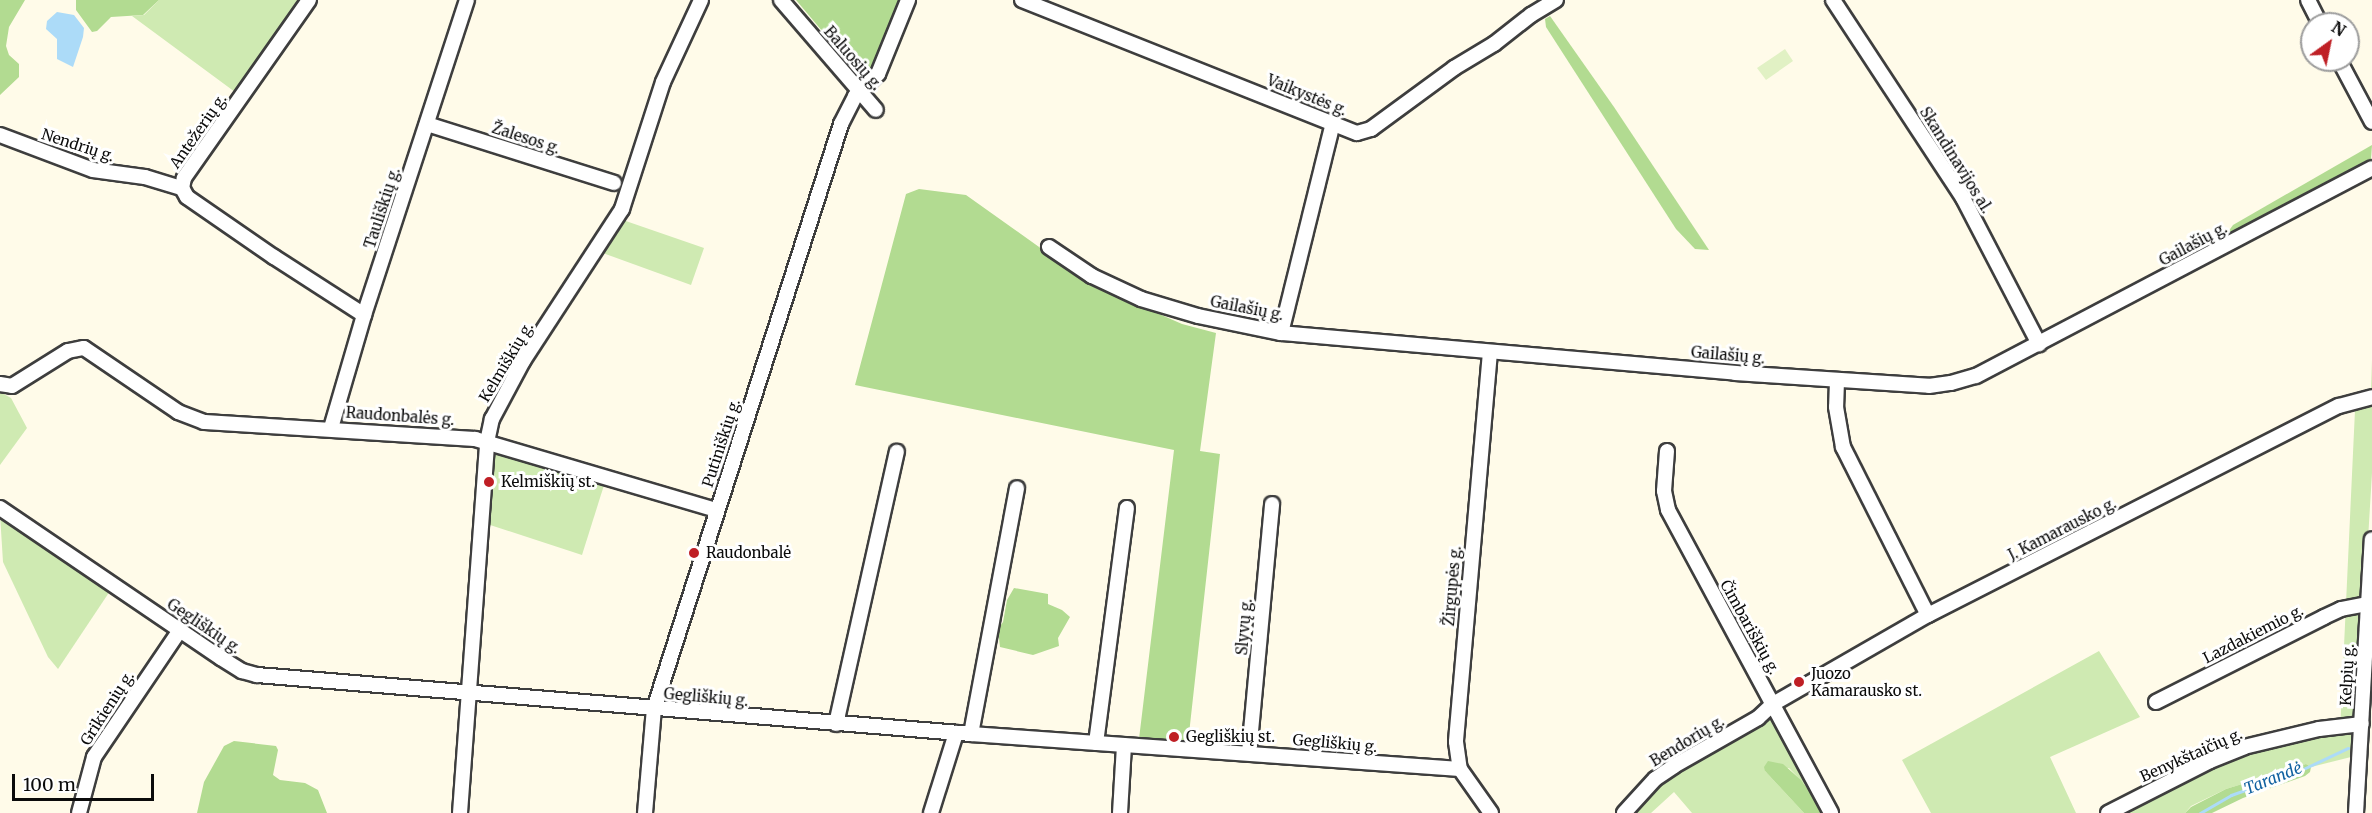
<!DOCTYPE html>
<meta charset="utf-8">
<style>
body{margin:0}
#map{position:relative;width:2372px;height:813px;overflow:hidden;background:#fffbe9;font-family:Merriweather,serif}
div>[style]{position:absolute}
[style*='--x']{left:calc(var(--x)*1px);top:calc(var(--y)*1px);width:calc(var(--w)*1px);rotate:calc(var(--a)*1deg)}
.green>*{inset:0;background:#cfeab2}
.forest>*{inset:0;background:#b2db91}
.pitch>*{inset:0;background:#e1f1c4}
.water>*{inset:0;background:#acdbf8}
.stream>*{height:3px;margin:-1.5px;padding:0 1.5px;transform-origin:1.5px;border-radius:1.5px;background:#acdbf8}
.roads{filter:drop-shadow(2px 0 #3e3e3e) drop-shadow(-2px 0 #3e3e3e) drop-shadow(0 2px #3e3e3e) drop-shadow(0 -2px #3e3e3e)}
.minor>*{height:14px;margin:-7px;padding:0 7px;transform-origin:7px;border-radius:7px;background:#fff}
.dots>*{width:16px;height:16px;translate:-50% -50%;box-sizing:border-box;border:3px solid #fff;border-radius:50%}
span{translate:-50% -50%;white-space:nowrap;text-align:center;line-height:1.15;-webkit-text-stroke:6px #fff;paint-order:stroke}
.street-label{font-size:15px;color:#0b0b0b}
.poi-label{font-size:15px;color:#0b0b0b}
.left{translate:0 -50%;text-align:left}
.water-label{font-size:16px;color:#1161a0;font-style:italic}
.north{position:absolute;left:2300px;top:12px;width:60px;height:60px;box-sizing:border-box;background:#fff;border:2px solid #9d9d9d;border-radius:50%;rotate:33deg;font-size:16px;font-weight:700;line-height:24px;text-align:center;color:#0b0b0b}
.north::after{content:'';display:block;margin:auto;width:21px;height:27px;background:#bf1f25;clip-path:polygon(50% 0,100% 100%,50% 72%,0 100%)}
.scale{position:absolute;left:12px;top:774px;width:142px;height:27px;box-sizing:border-box;border:3px solid #0b0b0b;border-top:0;padding-left:8px;font-size:18px;line-height:21px;white-space:nowrap;color:#0b0b0b;-webkit-text-stroke:4px #fff;paint-order:stroke}
</style>
<div id="map">
<div class="green">
<i style="clip-path:polygon(159px 0,299px 0,235px 92px,132px 16px,144px 15px)"></i>
<i style="clip-path:polygon(620px 219px,704px 248px,691px 285px,600px 252px)"></i>
<i style="clip-path:polygon(2372px 360px,2372px 473px,2355px 756px,2311px 767px,2306px 764px,2226px 789px,2191px 806px,2185px 813px,2118px 813px,2245px 751px,2313px 735px,2340px 732px,2355px 410px,2364px 394px,2371px 391px)"></i>
<i style="clip-path:polygon(0 392px,11px 398px,27px 428px,0 465px)"></i>
<i style="clip-path:polygon(493px 451px,605px 482px,582px 555px,484px 523px)"></i>
<i style="clip-path:polygon(0 514px,110px 591px,58px 669px,48px 657px,3px 562px)"></i>
<i style="clip-path:polygon(2099px 651px,2140px 717px,2050px 757px,2076px 813px,1931px 813px,1902px 760px)"></i>
<i style="clip-path:polygon(1775px 715px,1826px 813px,1820px 813px,1820px 805px,1812px 792px,1789px 768px,1765px 771px,1804px 813px,1692px 813px,1674px 792px,1651px 813px,1630px 813px,1671px 774px)"></i>
</div>
<div class="forest">
<i style="clip-path:polygon(0 0,25px 0,9px 27px,6px 46px,9px 55px,19px 64px,19px 77px,0 95px)"></i>
<i style="clip-path:polygon(76px 0,159px 0,143px 15px,111px 17px,97px 31px,92px 32px,76px 10px)"></i>
<i style="clip-path:polygon(796px 0,902px 0,876px 69px,868px 76px,855px 70px)"></i>
<i style="clip-path:polygon(1550px 16px,1614px 107px,1709px 250px,1695px 249px,1676px 229px,1546px 27px,1545px 19px)"></i>
<i style="clip-path:polygon(2372px 145px,2371px 159px,2232px 237px,2230px 235px,2228px 232px,2233px 225px)"></i>
<i style="clip-path:polygon(919px 189px,966px 195px,1091px 284px,1182px 324px,1216px 333px,1200px 451px,1220px 454px,1188px 743px,1139px 739px,1174px 450px,855px 385px,906px 194px)"></i>
<i style="clip-path:polygon(1014px 588px,1048px 594px,1048px 604px,1062px 610px,1070px 617px,1058px 638px,1059px 646px,1033px 655px,1000px 647px,998px 629px,1003px 622px,1007px 600px)"></i>
<i style="clip-path:polygon(234px 741px,276px 746px,278px 750px,273px 775px,280px 780px,305px 783px,318px 790px,327px 813px,197px 813px,204px 782px,224px 746px)"></i>
<i style="clip-path:polygon(1768px 761px,1783px 764px,1801px 780px,1820px 805px,1820px 813px,1804px 813px,1765px 771px,1764px 767px)"></i>
<i style="clip-path:polygon(2306px 764px,2311px 767px,2310px 772px,2305px 776px,2243px 798px,2212px 813px,2185px 813px,2191px 807px,2226px 789px)"></i>
</div>
<div class="pitch">
<i style="clip-path:polygon(1785px 49px,1793px 61px,1766px 80px,1757px 68px)"></i>
</div>
<div class="water">
<i style="clip-path:polygon(57px 12px,74px 15px,84px 28px,83px 37px,73px 67px,57px 59px,57px 39px,46px 29px,47px 21px)"></i>
</div>
<div class="stream">
<i style="--x:2200;--y:813;--w:36;--a:-30"></i>
<i style="--x:2231;--y:795;--w:74;--a:-19.7"></i>
<i style="--x:2301;--y:770;--w:52;--a:-25.1"></i>
</div>
<div class="roads">
<div class="minor">
<i style="--x:309;--y:0;--w:218;--a:125.1"></i>
<i style="--x:184;--y:178;--w:10;--a:101"></i>
<i style="--x:182;--y:188;--w:10;--a:61"></i>
<i style="--x:187;--y:197;--w:106;--a:34.6"></i>
<i style="--x:274;--y:257;--w:107;--a:32.8"></i>
<i style="--x:781;--y:0;--w:145;--a:49.2"></i>
<i style="--x:1022;--y:0;--w:360;--a:21.7"></i>
<i style="--x:1357;--y:133;--w:15;--a:-16"></i>
<i style="--x:1371;--y:129;--w:103;--a:-36.3"></i>
<i style="--x:1454;--y:68;--w:47;--a:-31"></i>
<i style="--x:1494;--y:44;--w:47;--a:-38.1"></i>
<i style="--x:1531;--y:15;--w:29;--a:-31"></i>
<i style="--x:1833;--y:0;--w:237;--a:56.7"></i>
<i style="--x:1963;--y:198;--w:165;--a:62.5"></i>
<i style="--x:2308;--y:0;--w:27;--a:63"></i>
<i style="--x:2339;--y:60;--w:70;--a:62"></i>
<i style="--x:427;--y:124;--w:196;--a:17.5"></i>
<i style="--x:0;--y:135;--w:99;--a:20.6"></i>
<i style="--x:93;--y:170;--w:52;--a:7.7"></i>
<i style="--x:145;--y:177;--w:39;--a:17"></i>
<i style="--x:1049;--y:247;--w:52;--a:34"></i>
<i style="--x:1092;--y:276;--w:54;--a:25.1"></i>
<i style="--x:1141;--y:299;--w:59;--a:16.6"></i>
<i style="--x:1198;--y:316;--w:85;--a:11.6"></i>
<i style="--x:1281;--y:333;--w:456;--a:5"></i>
<i style="--x:1735;--y:373;--w:194;--a:3.8"></i>
<i style="--x:1929;--y:386;--w:22;--a:-8"></i>
<i style="--x:1951;--y:383;--w:26;--a:-16"></i>
<i style="--x:1976;--y:376;--w:447;--a:-27.7"></i>
<i style="--x:1281;--y:333;--w:216;--a:-76.1"></i>
<i style="--x:1490;--y:352;--w:391;--a:95"></i>
<i style="--x:1456;--y:742;--w:27;--a:82"></i>
<i style="--x:1460;--y:769;--w:54;--a:54.8"></i>
<i style="--x:1837;--y:381;--w:26;--a:92"></i>
<i style="--x:1836;--y:407;--w:41;--a:80.1"></i>
<i style="--x:1843;--y:447;--w:188;--a:63.2"></i>
<i style="--x:0;--y:384;--w:12;--a:9"></i>
<i style="--x:12;--y:386;--w:66;--a:-32"></i>
<i style="--x:68;--y:351;--w:16;--a:-11"></i>
<i style="--x:84;--y:348;--w:114;--a:34.2"></i>
<i style="--x:178;--y:412;--w:28;--a:21"></i>
<i style="--x:204;--y:422;--w:272;--a:3.6"></i>
<i style="--x:475;--y:439;--w:251;--a:16.4"></i>
<i style="--x:331;--y:428;--w:118;--a:-73.7"></i>
<i style="--x:364;--y:315;--w:331;--a:-71.9"></i>
<i style="--x:1667;--y:451;--w:40;--a:94.3"></i>
<i style="--x:1664;--y:491;--w:19;--a:78"></i>
<i style="--x:1668;--y:510;--w:344;--a:61.7"></i>
<i style="--x:0;--y:508;--w:267;--a:34.2"></i>
<i style="--x:221;--y:658;--w:25;--a:32"></i>
<i style="--x:242;--y:671;--w:16;--a:15"></i>
<i style="--x:257;--y:675;--w:716;--a:4.72"></i>
<i style="--x:971;--y:734;--w:490;--a:4.1"></i>
<i style="--x:2156;--y:702;--w:188;--a:-26.8"></i>
<i style="--x:2324;--y:617;--w:19;--a:-25"></i>
<i style="--x:2341;--y:609;--w:26;--a:-11"></i>
<i style="--x:836;--y:724;--w:279;--a:-77.4"></i>
<i style="--x:971;--y:734;--w:250;--a:-79.4"></i>
<i style="--x:1096;--y:743;--w:237;--a:-82.5"></i>
<i style="--x:1249;--y:753;--w:250;--a:-84.7"></i>
<i style="--x:79;--y:813;--w:58;--a:-75"></i>
<i style="--x:94;--y:757;--w:153;--a:-55.9"></i>
<i style="--x:460;--y:813;--w:372;--a:-85.8"></i>
<i style="--x:487;--y:442;--w:24;--a:-78"></i>
<i style="--x:492;--y:419;--w:66;--a:-61.9"></i>
<i style="--x:523;--y:361;--w:181;--a:-56.9"></i>
<i style="--x:622;--y:209;--w:133;--a:-72.1"></i>
<i style="--x:663;--y:82;--w:90;--a:-65.1"></i>
<i style="--x:645;--y:813;--w:104;--a:-85.1"></i>
<i style="--x:654;--y:709;--w:614;--a:-72.27"></i>
<i style="--x:841;--y:124;--w:31;--a:-63"></i>
<i style="--x:855;--y:96;--w:32;--a:-44"></i>
<i style="--x:878;--y:74;--w:80;--a:-67.9"></i>
<i style="--x:931;--y:813;--w:84;--a:-72.6"></i>
<i style="--x:1120;--y:813;--w:68;--a:-86.6"></i>
<i style="--x:1624;--y:813;--w:46;--a:-47.6"></i>
<i style="--x:1655;--y:779;--w:23;--a:-34"></i>
<i style="--x:1674;--y:766;--w:97;--a:-29.7"></i>
<i style="--x:1758;--y:718;--w:21;--a:-43"></i>
<i style="--x:1773;--y:704;--w:179;--a:-29.9"></i>
<i style="--x:1928;--y:615;--w:461;--a:-27"></i>
<i style="--x:2339;--y:406;--w:34;--a:-15"></i>
<i style="--x:2108;--y:813;--w:114;--a:-27"></i>
<i style="--x:2210;--y:761;--w:37;--a:-22"></i>
<i style="--x:2244;--y:747;--w:77;--a:-13.5"></i>
<i style="--x:2319;--y:729;--w:43;--a:-6.6"></i>
<i style="--x:2356;--y:813;--w:274;--a:-86.7"></i>
</div>
</div>
<div class="dots">
<i style="left:489px;top:482px;background:#bf1f25"></i>
<i style="left:694px;top:553px;background:#bf1f25"></i>
<i style="left:1799px;top:682px;background:#bf1f25"></i>
<i style="left:1174px;top:737px;background:#bf1f25"></i>
</div>
<div class="street-label">
<span style="left:853px;top:58px;rotate:49deg">Baluosių g.</span>
<span style="left:1307px;top:95px;rotate:22deg">Vaikystės g.</span>
<span style="left:198px;top:131px;rotate:-55deg">Antežerių g.</span>
<span style="left:526px;top:138px;rotate:18deg">Žalesos g.</span>
<span style="left:78px;top:145px;rotate:18deg">Nendrių g.</span>
<span style="left:1956px;top:160px;rotate:58deg">Skandinavijos al.</span>
<span style="left:382px;top:208px;rotate:-72deg">Tauliškių g.</span>
<span style="left:2193px;top:244px;rotate:-28deg">Gailašių g.</span>
<span style="left:1247px;top:308px;rotate:11deg">Gailašių g.</span>
<span style="left:1728px;top:355px;rotate:5deg">Gailašių g.</span>
<span style="left:506px;top:362px;rotate:-59deg">Kelmiškių g.</span>
<span style="left:400px;top:416px;rotate:4deg">Raudonbalės g.</span>
<span style="left:721px;top:443px;rotate:-72deg">Putiniškių g.</span>
<span style="left:2062px;top:529px;rotate:-27deg">J. Kamarausko g.</span>
<span style="left:1452px;top:586px;rotate:-85deg">Žirgupės g.</span>
<span style="left:204px;top:626px;rotate:34deg">Gegliškių g.</span>
<span style="left:1244px;top:627px;rotate:-85deg">Slyvų g.</span>
<span style="left:1750px;top:627px;rotate:61deg">Čimbariškių g.</span>
<span style="left:2253px;top:634px;rotate:-27deg">Lazdakiemio g.</span>
<span style="left:2347px;top:675px;rotate:-87deg">Kelpių g.</span>
<span style="left:706px;top:697px;rotate:5deg">Gegliškių g.</span>
<span style="left:107px;top:708px;rotate:-57deg">Grikienių g.</span>
<span style="left:1687px;top:741px;rotate:-31deg">Bendorių g.</span>
<span style="left:1335px;top:743px;rotate:5deg">Gegliškių g.</span>
<span style="left:2191px;top:755px;rotate:-24deg">Benykštaičių g.</span>
</div>
<div class="poi-label">
<span class="left" style="left:501px;top:482px">Kelmiškių st.</span>
<span class="left" style="left:706px;top:553px">Raudonbalė</span>
<span class="left" style="left:1811px;top:682px">Juozo<br>Kamarausko st.</span>
<span class="left" style="left:1186px;top:737px">Gegliškių st.</span>
</div>
<div class="water-label">
<span style="left:2273px;top:778px;rotate:-22deg">Tarandė</span>
</div>
<div class="north">N</div>
<div class="scale">100 m</div>
</div>
